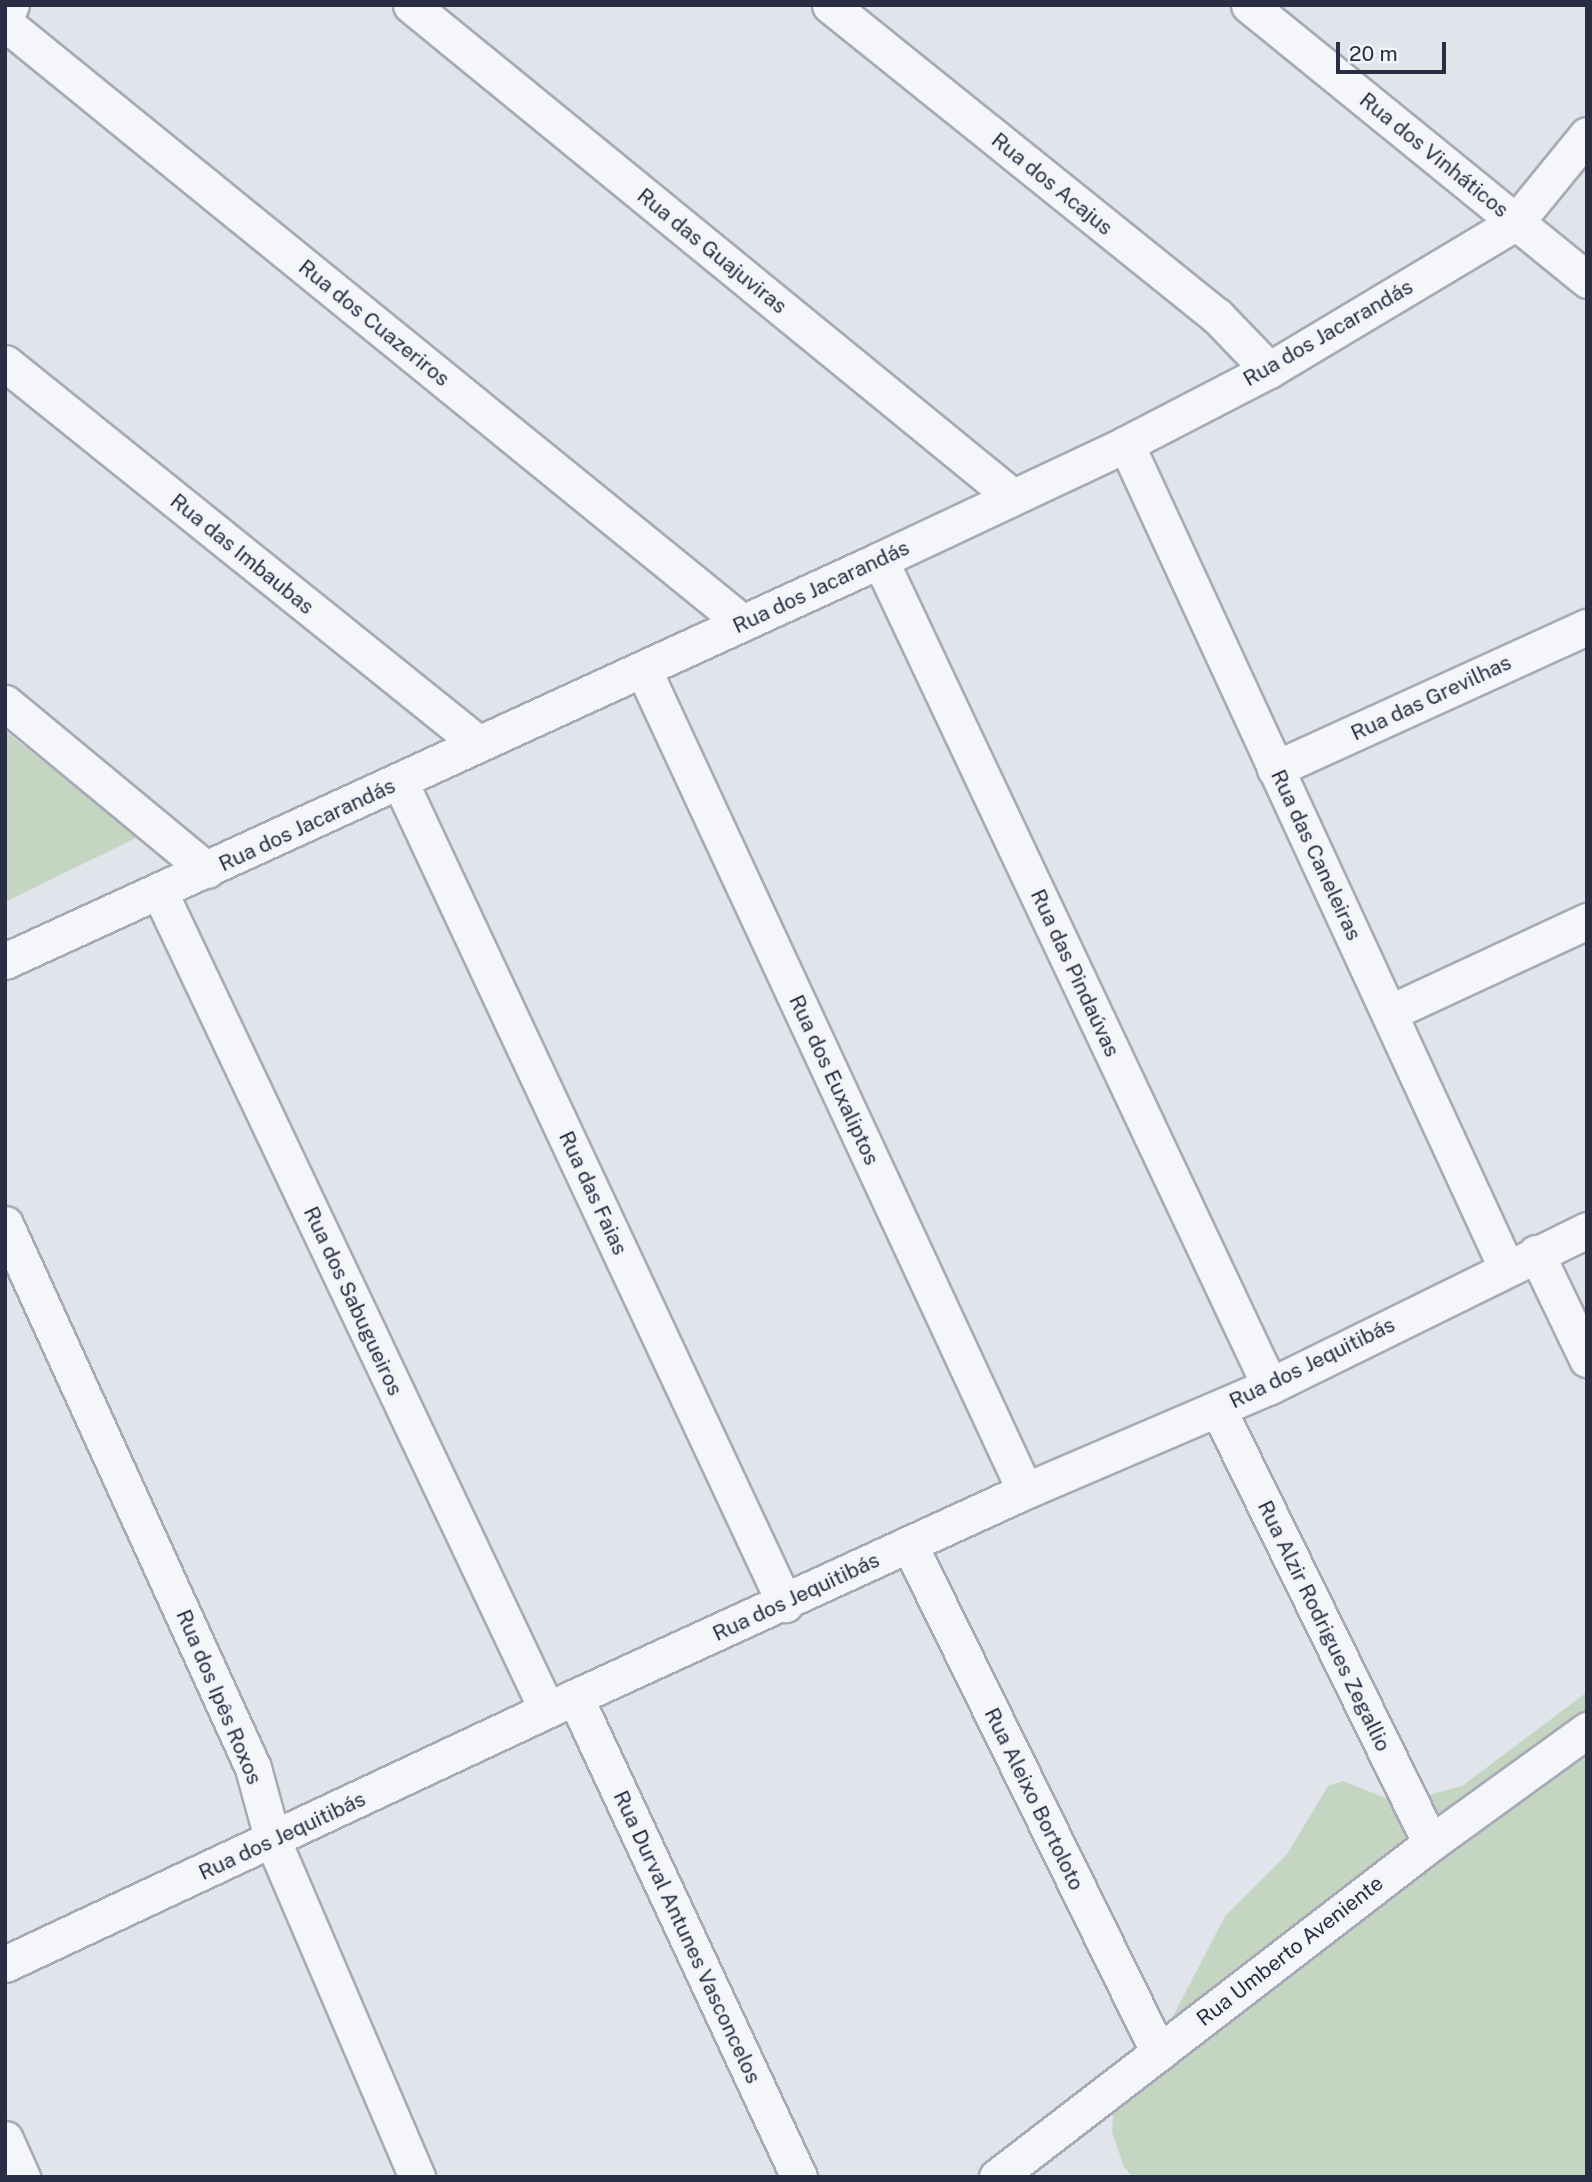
<!DOCTYPE html>
<meta charset="utf-8">
<style>
body{margin:0}
#map{position:relative;width:1592px;height:2182px;overflow:hidden;background:#e2e4eb;font-family:"Public Sans",sans-serif}
div>[style]{position:absolute}
[style*='--x']{left:calc(var(--x)*1px);top:calc(var(--y)*1px);width:calc(var(--w)*1px);rotate:calc(var(--a)*1deg)}
.green>*{inset:0;background:#c4d6c2}
.roads{filter:drop-shadow(2px 0 #a7aab6) drop-shadow(-2px 0 #a7aab6) drop-shadow(0 2px #a7aab6) drop-shadow(0 -2px #a7aab6)}
.minor>*{height:35px;margin:-17.5px;padding:0 17.5px;transform-origin:17.5px;border-radius:17.5px;background:#f5f6f9}
.tertiary>*{height:38px;margin:-19px;padding:0 19px;transform-origin:19px;border-radius:19px;background:#f5f6f9}
span{translate:-50% -50%;white-space:nowrap;text-align:center;line-height:1.15;-webkit-text-stroke:6px #f2f4f8;paint-order:stroke}
.street-label{font-size:21px;color:#292e45}
.frame{position:absolute;inset:0;border:7px solid #292e45;pointer-events:none}
.scale{position:absolute;left:1336px;top:42px;width:110px;height:32px;box-sizing:border-box;border:4px solid #292e45;border-top:0;padding-left:9px;font-size:21px;line-height:24px;white-space:nowrap;color:#292e45;-webkit-text-stroke:5px #f2f4f8;paint-order:stroke}
</style>
<div id="map">
<div class="green">
<i style="clip-path:polygon(5px 731px,140px 836px,5px 902px)"></i>
<i style="clip-path:polygon(1587px 1692px,1587px 2177px,1133px 2177px,1124px 2167px,1112px 2132px,1115px 2086px,1154px 2053px,1225px 1916px,1287px 1854px,1328px 1786px,1343px 1781px,1398px 1803px,1462px 1786px)"></i>
</div>
<div class="roads">
<div class="minor">
<i style="--x:411;--y:5;--w:777;--a:39.26"></i>
<i style="--x:830;--y:5;--w:496;--a:38.8"></i>
<i style="--x:1217;--y:316;--w:75;--a:46.1"></i>
<i style="--x:1249;--y:5;--w:436;--a:39.1"></i>
<i style="--x:5;--y:23;--w:951;--a:39.11"></i>
<i style="--x:5;--y:363;--w:608;--a:38.79"></i>
<i style="--x:1126;--y:444;--w:906;--a:65.22"></i>
<i style="--x:880;--y:560;--w:913;--a:64.73"></i>
<i style="--x:643;--y:669;--w:906;--a:65.07"></i>
<i style="--x:5;--y:703;--w:262;--a:39.6"></i>
<i style="--x:1275;--y:769;--w:343;--a:-24.5"></i>
<i style="--x:400;--y:782;--w:908;--a:64.9"></i>
<i style="--x:159;--y:891;--w:906;--a:64.65"></i>
<i style="--x:5;--y:961;--w:963;--a:-24.62"></i>
<i style="--x:880;--y:560;--w:272;--a:-25.2"></i>
<i style="--x:1126;--y:444;--w:161;--a:-27.4"></i>
<i style="--x:1269;--y:370;--w:288;--a:-30.9"></i>
<i style="--x:1516;--y:222;--w:112;--a:-50.8"></i>
<i style="--x:1391;--y:1012;--w:216;--a:-24.9"></i>
<i style="--x:5;--y:1224;--w:598;--a:65.49"></i>
<i style="--x:253;--y:1768;--w:76;--a:74.7"></i>
<i style="--x:273;--y:1841;--w:366;--a:66.8"></i>
<i style="--x:1536;--y:1253;--w:118;--a:64.3"></i>
<i style="--x:1218;--y:1409;--w:483;--a:63.9"></i>
<i style="--x:909;--y:1544;--w:567;--a:63.84"></i>
<i style="--x:575;--y:1697;--w:530;--a:64.98"></i>
<i style="--x:5;--y:1964;--w:599;--a:-25.11"></i>
<i style="--x:547;--y:1710;--w:526;--a:-24.62"></i>
<i style="--x:1025;--y:1491;--w:267;--a:-23.2"></i>
<i style="--x:1270;--y:1386;--w:353;--a:-26.2"></i>
<i style="--x:5;--y:2139;--w:42;--a:65.9"></i>
<i style="--x:997;--y:2177;--w:548;--a:-37.58"></i>
<i style="--x:1431;--y:1843;--w:193;--a:-35.9"></i>
</div>
<div class="tertiary">
<i style="--x:5;--y:16;--w:12;--a:-66"></i>
</div>
</div>
<div class="street-label">
<span style="left:1434px;top:155px;rotate:39deg">Rua dos Vinháticos</span>
<span style="left:1052px;top:184px;rotate:39deg">Rua dos Acajus</span>
<span style="left:712px;top:251px;rotate:39deg">Rua das Guajuviras</span>
<span style="left:374px;top:323px;rotate:39deg">Rua dos Cuazeriros</span>
<span style="left:1328px;top:333px;rotate:-30deg">Rua dos Jacarandás</span>
<span style="left:242px;top:554px;rotate:39deg">Rua das Imbaubas</span>
<span style="left:821px;top:587px;rotate:-25deg">Rua dos Jacarandás</span>
<span style="left:1431px;top:698px;rotate:-25deg">Rua das Grevilhas</span>
<span style="left:307px;top:825px;rotate:-25deg">Rua dos Jacarandás</span>
<span style="left:1316px;top:855px;rotate:65deg">Rua das Caneleiras</span>
<span style="left:1075px;top:973px;rotate:65deg">Rua das Pindaúvas</span>
<span style="left:834px;top:1080px;rotate:65deg">Rua dos Euxaliptos</span>
<span style="left:593px;top:1193px;rotate:65deg">Rua das Faias</span>
<span style="left:353px;top:1301px;rotate:65deg">Rua dos Sabugueiros</span>
<span style="left:1312px;top:1363px;rotate:-26deg">Rua dos Jequitibás</span>
<span style="left:796px;top:1597px;rotate:-25deg">Rua dos Jequitibás</span>
<span style="left:1324px;top:1626px;rotate:64deg">Rua Alzir Rodrigues Zegallio</span>
<span style="left:219px;top:1697px;rotate:67deg">Rua dos Ipês Roxos</span>
<span style="left:1034px;top:1799px;rotate:64deg">Rua Aleixo Bortoloto</span>
<span style="left:282px;top:1836px;rotate:-25deg">Rua dos Jequitibás</span>
<span style="left:687px;top:1937px;rotate:65deg">Rua Durval Antunes Vasconcelos</span>
<span style="left:1290px;top:1951px;rotate:-38deg">Rua Umberto Aveniente</span>
</div>
<div class="frame"></div>
<div class="scale">20 m</div>
</div>
